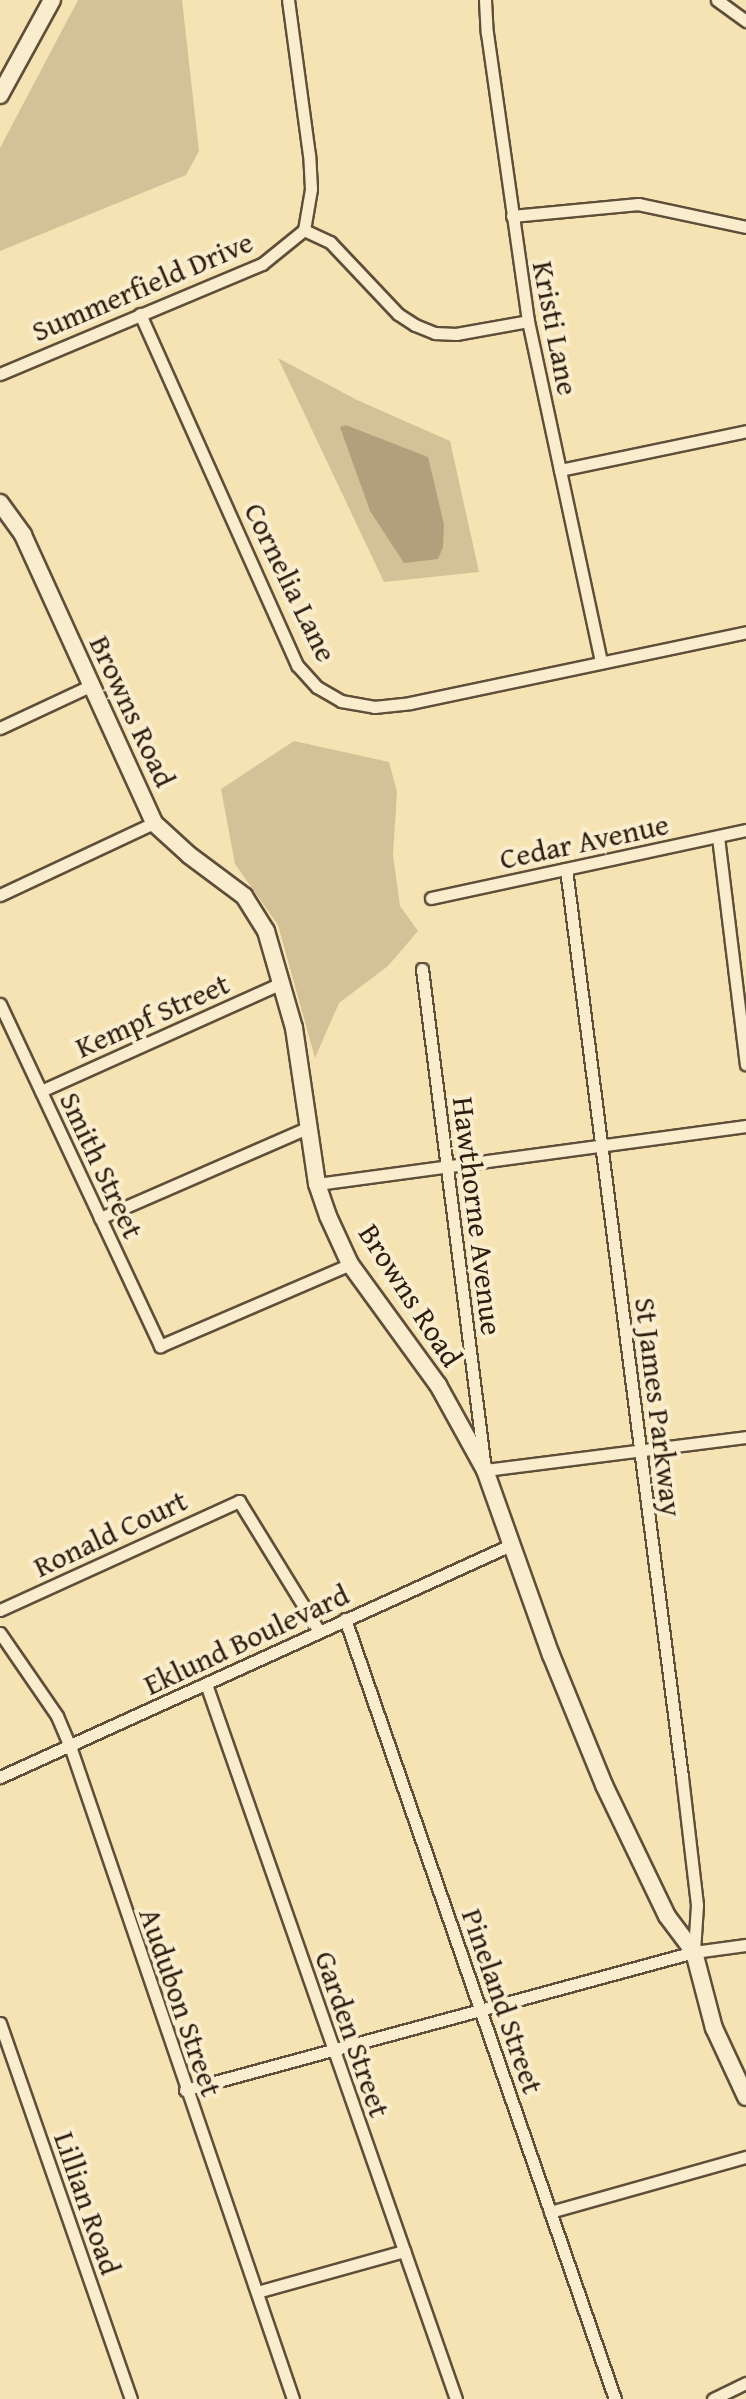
<!DOCTYPE html>
<style>
body{margin:0}
#map{position:relative;width:746px;height:2399px;overflow:hidden;background:#f6e3b3;font-family:"Gentium Book Plus",serif}
div>[style]{position:absolute}
[style*='--x']{left:calc(var(--x)*1px);top:calc(var(--y)*1px);width:calc(var(--w)*1px);rotate:calc(var(--a)*1deg)}
.green>*{inset:0;background:#d4c197}
.water>*{inset:0;background:#b2a07c}
.roads{filter:drop-shadow(2px 0 #5f4e39) drop-shadow(-2px 0 #5f4e39) drop-shadow(0 2px #5f4e39) drop-shadow(0 -2px #5f4e39)}
.street>*{height:11px;margin:-5.5px;padding:0 5.5px;transform-origin:5.5px;border-radius:5.5px;background:#f9edce}
.secondary>*{height:16px;margin:-8px;padding:0 8px;transform-origin:8px;border-radius:8px;background:#f9edce}
span{translate:-50% -50%;white-space:nowrap;text-align:center;line-height:1.15;-webkit-text-stroke:8px #f9edce;paint-order:stroke}
.street-label{font-size:30px;color:#2d1d10}
</style>
<div id="map">
<div class="green">
<i style="clip-path:polygon(78px 0,182px 0,199px 151px,186px 175px,0 251px,0 148px)"></i>
<i style="clip-path:polygon(evenodd,278px 358px,357px 400px,450px 441px,479px 572px,384px 582px,278px 358px,346px 425px,427px 457px,444px 524px,370px 511px,341px 427px,346px 425px)"></i>
<i style="clip-path:polygon(294px 741px,389px 762px,397px 792px,393px 855px,400px 906px,418px 931px,388px 966px,339px 1003px,315px 1058px,278px 925px,235px 864px,221px 789px)"></i>
</div>
<div class="water">
<i style="clip-path:polygon(346px 425px,428px 457px,444px 524px,443px 547px,438px 559px,404px 563px,370px 511px,340px 427px)"></i>
</div>
<div class="roads">
<div class="street">
<i style="--x:485;--y:0;--w:33;--a:87"></i>
<i style="--x:487;--y:33;--w:291;--a:81.9"></i>
<i style="--x:528;--y:321;--w:349;--a:77.9"></i>
<i style="--x:717;--y:0;--w:36;--a:36"></i>
<i style="--x:512;--y:216;--w:127;--a:-5.4"></i>
<i style="--x:638;--y:204;--w:110;--a:12"></i>
<i style="--x:304;--y:230;--w:29;--a:25"></i>
<i style="--x:330;--y:242;--w:99;--a:46.6"></i>
<i style="--x:398;--y:314;--w:20;--a:33"></i>
<i style="--x:415;--y:325;--w:22;--a:22"></i>
<i style="--x:435;--y:333;--w:21;--a:3"></i>
<i style="--x:456;--y:334;--w:73;--a:-10.2"></i>
<i style="--x:140;--y:314;--w:385;--a:65.9"></i>
<i style="--x:297;--y:665;--w:30;--a:48"></i>
<i style="--x:317;--y:687;--w:28;--a:30"></i>
<i style="--x:341;--y:701;--w:34;--a:10"></i>
<i style="--x:374;--y:707;--w:36;--a:-6"></i>
<i style="--x:410;--y:703;--w:343;--a:-11.9"></i>
<i style="--x:0;--y:374;--w:284;--a:-22.8"></i>
<i style="--x:262;--y:264;--w:54;--a:-39"></i>
<i style="--x:304;--y:230;--w:42;--a:-80.3"></i>
<i style="--x:311;--y:189;--w:34;--a:-93"></i>
<i style="--x:309;--y:155;--w:156;--a:-97.7"></i>
<i style="--x:560;--y:470;--w:190;--a:-11.8"></i>
<i style="--x:0;--y:728;--w:99;--a:-25"></i>
<i style="--x:718;--y:837;--w:229;--a:83"></i>
<i style="--x:566;--y:869;--w:915;--a:82.72"></i>
<i style="--x:682;--y:1777;--w:129;--a:83.3"></i>
<i style="--x:697;--y:1905;--w:47;--a:93.7"></i>
<i style="--x:0;--y:895;--w:170;--a:-25.1"></i>
<i style="--x:431;--y:898;--w:322;--a:-12.2"></i>
<i style="--x:422;--y:969;--w:505;--a:82.83"></i>
<i style="--x:485;--y:1470;--w:263;--a:-7.2"></i>
<i style="--x:0;--y:1004;--w:378;--a:64.9"></i>
<i style="--x:160;--y:1346;--w:207;--a:-23.3"></i>
<i style="--x:41;--y:1091;--w:265;--a:-24.2"></i>
<i style="--x:317;--y:1184;--w:433;--a:-7.7"></i>
<i style="--x:100;--y:1218;--w:228;--a:-23.5"></i>
<i style="--x:0;--y:1610;--w:263;--a:-24.5"></i>
<i style="--x:239;--y:1501;--w:153;--a:58.4"></i>
<i style="--x:345;--y:1619;--w:825;--a:70.91"></i>
<i style="--x:0;--y:1633;--w:101;--a:55.5"></i>
<i style="--x:57;--y:1716;--w:33;--a:67"></i>
<i style="--x:70;--y:1746;--w:690;--a:71.14"></i>
<i style="--x:206;--y:1684;--w:757;--a:70.73"></i>
<i style="--x:0;--y:1777;--w:563;--a:-24.43"></i>
<i style="--x:0;--y:2023;--w:398;--a:70.8"></i>
<i style="--x:185;--y:2090;--w:527;--a:-15.17"></i>
<i style="--x:694;--y:1952;--w:52;--a:-7.7"></i>
<i style="--x:550;--y:2212;--w:204;--a:-15.7"></i>
<i style="--x:257;--y:2292;--w:153;--a:-15.6"></i>
<i style="--x:713;--y:2399;--w:37;--a:-26"></i>
</div>
<div class="secondary">
<i style="--x:0;--y:95;--w:108;--a:-61.3"></i>
<i style="--x:0;--y:503;--w:39;--a:54"></i>
<i style="--x:23;--y:535;--w:316;--a:65.5"></i>
<i style="--x:154;--y:823;--w:47;--a:42.4"></i>
<i style="--x:189;--y:855;--w:69;--a:36.7"></i>
<i style="--x:244;--y:896;--w:41;--a:57.8"></i>
<i style="--x:266;--y:931;--w:101;--a:73.9"></i>
<i style="--x:294;--y:1028;--w:158;--a:81.6"></i>
<i style="--x:317;--y:1184;--w:34;--a:71"></i>
<i style="--x:328;--y:1216;--w:53;--a:65.4"></i>
<i style="--x:350;--y:1264;--w:150;--a:54"></i>
<i style="--x:438;--y:1385;--w:97;--a:61.1"></i>
<i style="--x:485;--y:1470;--w:196;--a:70.4"></i>
<i style="--x:551;--y:1655;--w:140;--a:67.8"></i>
<i style="--x:604;--y:1785;--w:145;--a:64.3"></i>
<i style="--x:667;--y:1916;--w:45;--a:53.1"></i>
<i style="--x:694;--y:1952;--w:79;--a:75.3"></i>
<i style="--x:714;--y:2028;--w:76;--a:65.1"></i>
</div>
</div>
<div class="street-label">
<span style="left:142px;top:286px;rotate:-23deg">Summerfield Drive</span>
<span style="left:556px;top:328px;rotate:79deg">Kristi Lane</span>
<span style="left:291px;top:582px;rotate:64deg">Cornelia Lane</span>
<span style="left:133px;top:711px;rotate:65deg">Browns Road</span>
<span style="left:584px;top:841px;rotate:-12deg">Cedar Avenue</span>
<span style="left:152px;top:1015px;rotate:-24deg">Kempf Street</span>
<span style="left:102px;top:1165px;rotate:65deg">Smith Street</span>
<span style="left:478px;top:1216px;rotate:83deg">Hawthorne Avenue</span>
<span style="left:411px;top:1295px;rotate:57deg">Browns Road</span>
<span style="left:659px;top:1407px;rotate:83deg">St James Parkway</span>
<span style="left:110px;top:1533px;rotate:-25deg">Ronald Court</span>
<span style="left:246px;top:1639px;rotate:-25deg">Eklund Boulevard</span>
<span style="left:503px;top:2001px;rotate:71deg">Pineland Street</span>
<span style="left:181px;top:2002px;rotate:71deg">Audubon Street</span>
<span style="left:353px;top:2034px;rotate:71deg">Garden Street</span>
<span style="left:88px;top:2203px;rotate:71deg">Lillian Road</span>
</div>
</div>
